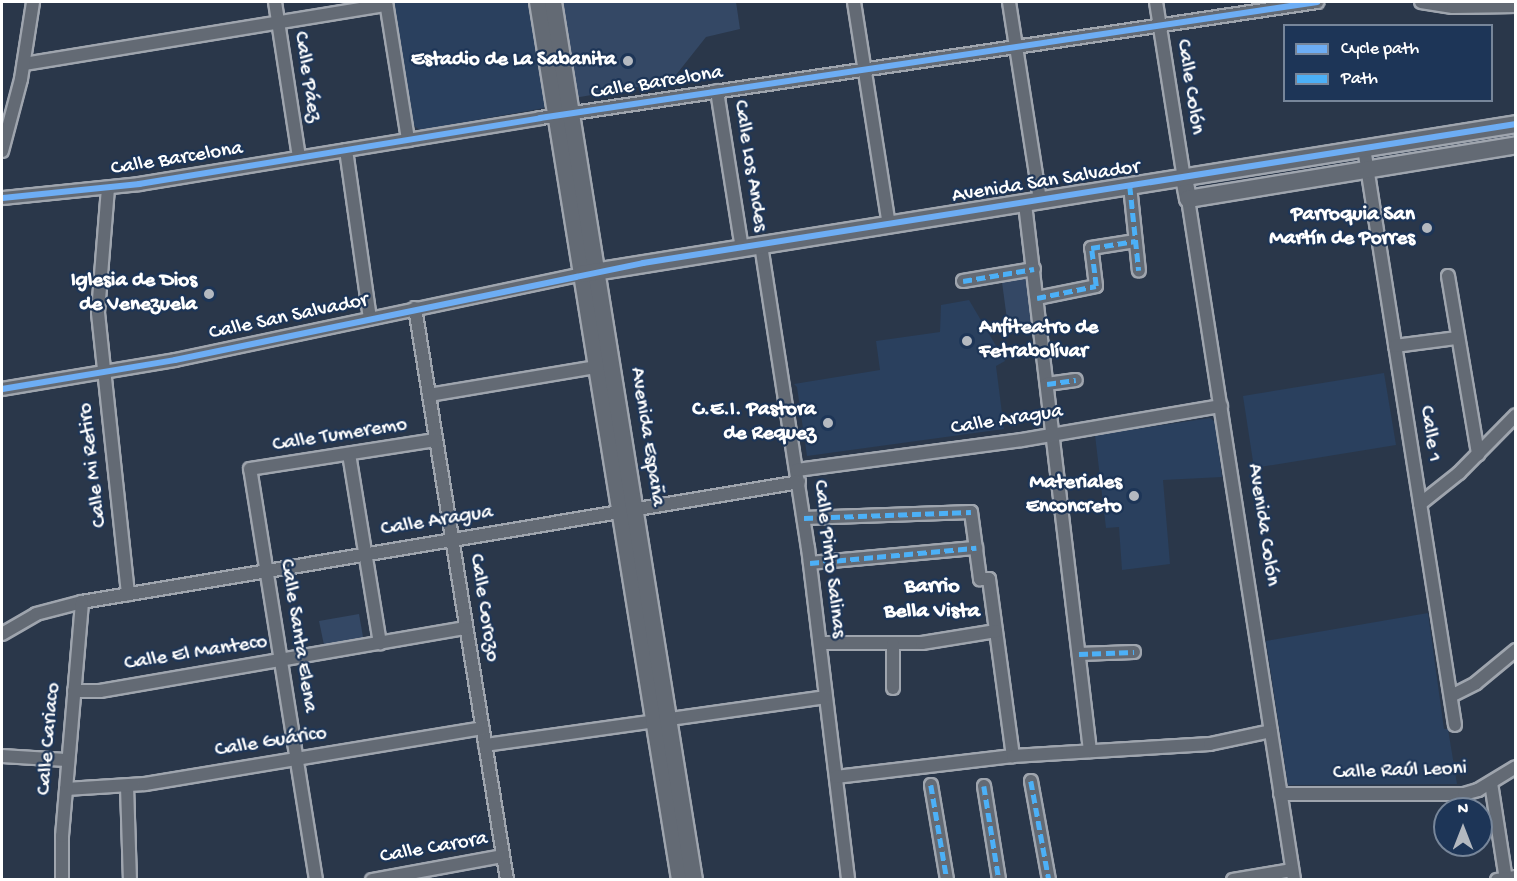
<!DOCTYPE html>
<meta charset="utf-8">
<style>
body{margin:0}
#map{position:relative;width:1517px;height:881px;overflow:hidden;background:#2a374a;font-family:"Gochi Hand",sans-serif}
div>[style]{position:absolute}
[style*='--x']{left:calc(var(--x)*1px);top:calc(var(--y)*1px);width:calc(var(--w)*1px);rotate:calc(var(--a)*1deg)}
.built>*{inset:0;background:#2a405e}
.green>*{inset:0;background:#344865}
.roads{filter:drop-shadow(2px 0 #9fa5ae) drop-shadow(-2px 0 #9fa5ae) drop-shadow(0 2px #9fa5ae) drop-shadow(0 -2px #9fa5ae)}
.street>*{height:12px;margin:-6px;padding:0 6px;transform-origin:6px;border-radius:6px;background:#636a74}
.secondary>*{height:16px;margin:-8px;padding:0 8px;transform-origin:8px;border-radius:8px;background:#636a74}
.quiet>*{height:4.5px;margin-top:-2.25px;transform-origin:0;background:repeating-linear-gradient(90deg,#4cb0f7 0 9px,transparent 0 13.5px)}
.cycleway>*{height:6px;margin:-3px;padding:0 3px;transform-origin:3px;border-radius:3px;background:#6dadf4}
.dots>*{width:16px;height:16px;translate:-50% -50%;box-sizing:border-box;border:3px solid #1d3557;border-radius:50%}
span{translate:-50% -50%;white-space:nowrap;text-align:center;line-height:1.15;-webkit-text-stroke:4.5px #1d3557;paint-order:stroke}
.poi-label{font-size:21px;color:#fff;font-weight:700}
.right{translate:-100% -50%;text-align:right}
.left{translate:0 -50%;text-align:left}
.street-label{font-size:21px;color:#fff}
.neighbourhood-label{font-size:22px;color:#fff;font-weight:700}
.frame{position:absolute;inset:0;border:3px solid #fff;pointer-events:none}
.legend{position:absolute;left:1283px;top:24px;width:210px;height:78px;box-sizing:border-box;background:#1d3557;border:2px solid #77869a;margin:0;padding:8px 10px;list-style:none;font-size:18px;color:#fff}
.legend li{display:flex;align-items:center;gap:12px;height:30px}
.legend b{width:30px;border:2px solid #77869a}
.north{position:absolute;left:1433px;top:797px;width:60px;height:60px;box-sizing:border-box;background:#1d3557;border:2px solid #77869a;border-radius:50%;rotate:0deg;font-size:16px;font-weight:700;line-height:24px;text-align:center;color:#fff}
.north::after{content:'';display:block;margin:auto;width:21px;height:27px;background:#b4b9c0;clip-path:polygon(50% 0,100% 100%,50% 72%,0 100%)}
</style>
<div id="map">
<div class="built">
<i style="clip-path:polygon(394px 2px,528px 2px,546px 104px,544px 108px,420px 130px,414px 126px)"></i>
<i style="clip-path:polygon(969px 300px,1005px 361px,996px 366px,1004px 429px,807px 456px,797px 387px,794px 384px,880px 370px,876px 341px,940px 332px,941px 305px)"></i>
<i style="clip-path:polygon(1384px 373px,1396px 445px,1254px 468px,1243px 396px)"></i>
<i style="clip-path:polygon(1210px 418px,1215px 422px,1222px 477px,1163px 480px,1170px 564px,1122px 570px,1119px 527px,1106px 528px,1095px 435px)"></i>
<i style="clip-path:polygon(1428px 613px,1444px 729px,1448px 729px,1457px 784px,1288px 785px,1266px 641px)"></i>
</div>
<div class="green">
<i style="clip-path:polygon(560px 2px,736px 2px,740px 29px,706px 37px,668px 85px,644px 89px,644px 86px,574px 98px)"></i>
<i style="clip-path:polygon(1029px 278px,1036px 324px,1008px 327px,1002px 282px)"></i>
<i style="clip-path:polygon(359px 614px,363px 637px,324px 645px,319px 621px)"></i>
</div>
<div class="roads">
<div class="street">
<i style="--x:275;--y:2;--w:157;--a:81.2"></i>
<i style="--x:386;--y:2;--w:140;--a:80.9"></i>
<i style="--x:854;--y:2;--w:226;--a:81.1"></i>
<i style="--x:1009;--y:2;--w:201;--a:81.1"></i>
<i style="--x:1156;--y:2;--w:178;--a:81"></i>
<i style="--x:1421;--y:2;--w:32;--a:9"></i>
<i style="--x:1453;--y:7;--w:63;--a:-0.9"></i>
<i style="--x:24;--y:64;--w:367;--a:-9.3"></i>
<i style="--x:717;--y:91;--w:159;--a:81"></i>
<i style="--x:1364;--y:148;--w:584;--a:81.04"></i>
<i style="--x:346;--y:150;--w:170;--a:81.9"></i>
<i style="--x:2;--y:151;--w:74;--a:-75.2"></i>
<i style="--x:21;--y:79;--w:78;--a:-81.1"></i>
<i style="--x:1130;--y:186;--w:85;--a:84"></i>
<i style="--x:108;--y:188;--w:125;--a:94.6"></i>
<i style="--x:98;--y:313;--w:283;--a:83.9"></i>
<i style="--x:2;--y:198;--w:138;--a:-5.8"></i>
<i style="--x:139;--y:184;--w:406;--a:-9.3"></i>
<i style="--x:540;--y:118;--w:786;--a:-8.49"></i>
<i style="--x:1188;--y:199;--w:689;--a:81.15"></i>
<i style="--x:1025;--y:204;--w:551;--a:83.22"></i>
<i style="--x:761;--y:245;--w:307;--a:81.2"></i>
<i style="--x:808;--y:548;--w:334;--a:83.1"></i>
<i style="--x:1448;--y:276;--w:181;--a:80.4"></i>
<i style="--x:963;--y:281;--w:72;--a:-9.6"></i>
<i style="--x:1037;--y:298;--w:60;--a:-11.5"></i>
<i style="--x:1096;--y:286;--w:38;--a:-97"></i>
<i style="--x:1091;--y:248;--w:45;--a:-9"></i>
<i style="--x:415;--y:308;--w:579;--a:80.86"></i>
<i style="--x:1395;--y:346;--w:63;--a:-7.4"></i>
<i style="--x:1047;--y:384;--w:29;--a:-8"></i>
<i style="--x:2;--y:389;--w:175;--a:-9.5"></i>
<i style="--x:175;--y:360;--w:416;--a:-11.9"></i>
<i style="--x:429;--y:395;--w:170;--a:-9.5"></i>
<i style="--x:349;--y:454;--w:192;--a:80.7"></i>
<i style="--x:797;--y:470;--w:227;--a:-7.6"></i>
<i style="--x:1022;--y:440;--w:202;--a:-9.7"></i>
<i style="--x:1420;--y:504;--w:50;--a:-38.5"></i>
<i style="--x:1459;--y:473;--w:81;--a:-45.5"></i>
<i style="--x:804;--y:518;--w:167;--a:-2.1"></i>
<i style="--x:971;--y:512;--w:68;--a:82.3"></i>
<i style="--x:980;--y:579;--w:9;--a:0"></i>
<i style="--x:989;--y:579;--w:179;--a:82.3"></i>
<i style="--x:810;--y:563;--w:167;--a:-5.2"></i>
<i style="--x:2;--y:634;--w:39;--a:-30"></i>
<i style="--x:36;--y:614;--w:48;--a:-14.6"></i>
<i style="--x:82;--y:602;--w:727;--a:-9.5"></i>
<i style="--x:820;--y:643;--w:102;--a:0"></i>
<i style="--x:922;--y:643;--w:75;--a:-9.2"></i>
<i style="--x:893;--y:644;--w:44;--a:90"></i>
<i style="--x:1079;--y:654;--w:55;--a:-2.1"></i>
<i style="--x:74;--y:691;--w:26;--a:0"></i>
<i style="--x:100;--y:691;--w:371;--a:-9.8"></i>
<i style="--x:1451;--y:696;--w:28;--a:-27"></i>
<i style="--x:1476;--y:683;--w:52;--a:-39.5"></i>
<i style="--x:485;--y:745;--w:344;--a:-8"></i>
<i style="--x:2;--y:756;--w:66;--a:3.5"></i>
<i style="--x:836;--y:777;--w:178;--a:-6.8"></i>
<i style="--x:1013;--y:756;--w:197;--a:-3.5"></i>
<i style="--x:1210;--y:744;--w:62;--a:-12"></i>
<i style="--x:1031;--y:781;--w:101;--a:79.7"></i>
<i style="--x:1491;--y:783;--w:98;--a:81.2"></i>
<i style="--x:931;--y:785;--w:96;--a:80.4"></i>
<i style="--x:127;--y:786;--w:94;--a:88.2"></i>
<i style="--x:984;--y:786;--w:95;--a:80.9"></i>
<i style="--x:66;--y:789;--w:79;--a:-3.6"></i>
<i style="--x:145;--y:784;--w:342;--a:-9.4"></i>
<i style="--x:1280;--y:794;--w:184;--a:0"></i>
<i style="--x:1464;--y:794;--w:15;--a:-16"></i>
<i style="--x:1478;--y:790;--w:44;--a:-31.2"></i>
<i style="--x:62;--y:880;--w:44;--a:-90"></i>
<i style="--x:62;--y:836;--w:235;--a:-85.1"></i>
<i style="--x:316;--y:880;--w:416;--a:-99.1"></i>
<i style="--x:250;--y:469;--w:188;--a:-8.9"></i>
<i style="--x:372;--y:880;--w:133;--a:-10.4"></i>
<i style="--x:1233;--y:880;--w:60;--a:-9.6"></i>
<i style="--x:1497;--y:880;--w:19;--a:-9"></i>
</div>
<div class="secondary">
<i style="--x:538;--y:2;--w:889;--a:80.81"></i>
<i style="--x:553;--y:2;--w:889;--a:80.88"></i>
<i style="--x:1184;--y:178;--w:21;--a:79"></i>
<i style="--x:1188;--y:199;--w:332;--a:-9.3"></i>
<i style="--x:582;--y:274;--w:946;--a:-9.12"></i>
</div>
</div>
<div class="quiet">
<i style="--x:1130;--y:186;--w:85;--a:84"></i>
<i style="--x:963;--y:281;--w:72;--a:-9.6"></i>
<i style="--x:1037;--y:298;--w:60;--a:-11.5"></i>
<i style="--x:1096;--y:286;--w:38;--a:-97"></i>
<i style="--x:1091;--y:248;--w:45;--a:-9"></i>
<i style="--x:1047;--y:384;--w:29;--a:-8"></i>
<i style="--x:804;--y:518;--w:167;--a:-2.1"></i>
<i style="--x:810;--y:563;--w:167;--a:-5.2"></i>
<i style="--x:1079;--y:654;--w:55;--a:-2.1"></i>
<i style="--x:1031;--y:781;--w:101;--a:79.7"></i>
<i style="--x:931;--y:785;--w:96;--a:80.4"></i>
<i style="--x:984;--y:786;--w:95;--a:80.9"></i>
</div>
<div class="cycleway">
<i style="--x:2;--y:198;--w:138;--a:-5.8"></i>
<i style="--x:139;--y:184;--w:406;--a:-9.3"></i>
<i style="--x:540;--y:118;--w:786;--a:-8.49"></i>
<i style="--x:2;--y:389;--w:175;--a:-9.5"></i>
<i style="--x:175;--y:360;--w:478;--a:-11.7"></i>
<i style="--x:643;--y:263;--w:884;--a:-9.05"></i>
</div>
<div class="dots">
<i style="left:628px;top:61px;background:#b4b9c0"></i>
<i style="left:1427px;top:228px;background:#b4b9c0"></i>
<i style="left:209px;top:294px;background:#b4b9c0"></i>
<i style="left:967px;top:341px;background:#b4b9c0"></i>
<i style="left:828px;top:423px;background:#b4b9c0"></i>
<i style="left:1134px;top:496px;background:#b4b9c0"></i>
</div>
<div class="poi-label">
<span class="right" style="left:616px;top:61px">Estadio de La Sabanita</span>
<span class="right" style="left:1415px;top:228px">Parroquia San<br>Martín de Porres</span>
<span class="right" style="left:197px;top:294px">Iglesia de Dios<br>de Venezuela</span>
<span class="left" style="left:979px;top:341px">Anfiteatro de<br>Fetrabolívar</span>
<span class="right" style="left:816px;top:423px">C.E.I. Pastora<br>de Requez</span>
<span class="right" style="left:1122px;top:496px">Materiales<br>Enconcreto</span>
</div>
<div class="street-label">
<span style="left:306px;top:77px;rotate:81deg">Calle Páez</span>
<span style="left:657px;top:84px;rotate:-9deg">Calle Barcelona</span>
<span style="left:1189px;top:87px;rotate:81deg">Calle Colón</span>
<span style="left:177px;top:160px;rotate:-9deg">Calle Barcelona</span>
<span style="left:749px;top:166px;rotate:81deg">Calle Los Andes</span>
<span style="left:1046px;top:183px;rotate:-9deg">Avenida San Salvador</span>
<span style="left:289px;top:318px;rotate:-12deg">Calle San Salvador</span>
<span style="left:1007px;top:421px;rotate:-9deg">Calle Aragua</span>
<span style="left:1429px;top:434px;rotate:81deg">Calle 1</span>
<span style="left:340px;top:436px;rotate:-9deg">Calle Tumeremo</span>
<span style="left:646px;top:437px;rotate:81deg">Avenida España</span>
<span style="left:94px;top:465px;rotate:-97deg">Calle Mi Retiro</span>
<span style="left:437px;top:522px;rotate:-9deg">Calle Aragua</span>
<span style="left:1262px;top:525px;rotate:81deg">Avenida Colón</span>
<span style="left:828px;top:559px;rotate:83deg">Calle Pinto Salinas</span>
<span style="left:483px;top:608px;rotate:81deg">Calle Corozo</span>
<span style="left:297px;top:636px;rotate:81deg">Calle Santa Elena</span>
<span style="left:196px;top:654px;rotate:-9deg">Calle El Manteco</span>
<span style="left:50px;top:739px;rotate:-85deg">Calle Cariaco</span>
<span style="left:271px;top:743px;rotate:-9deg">Calle Guárico</span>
<span style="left:1400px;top:772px;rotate:-2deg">Calle Raúl Leoni</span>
<span style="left:434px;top:849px;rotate:-10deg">Calle Carora</span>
</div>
<div class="neighbourhood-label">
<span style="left:932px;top:600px">Barrio<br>Bella Vista</span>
</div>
<div class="frame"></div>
<ul class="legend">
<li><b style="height:8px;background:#6dadf4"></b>Cycle path</li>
<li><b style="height:8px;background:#4cb0f7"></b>Path</li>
</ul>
<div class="north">N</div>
</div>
